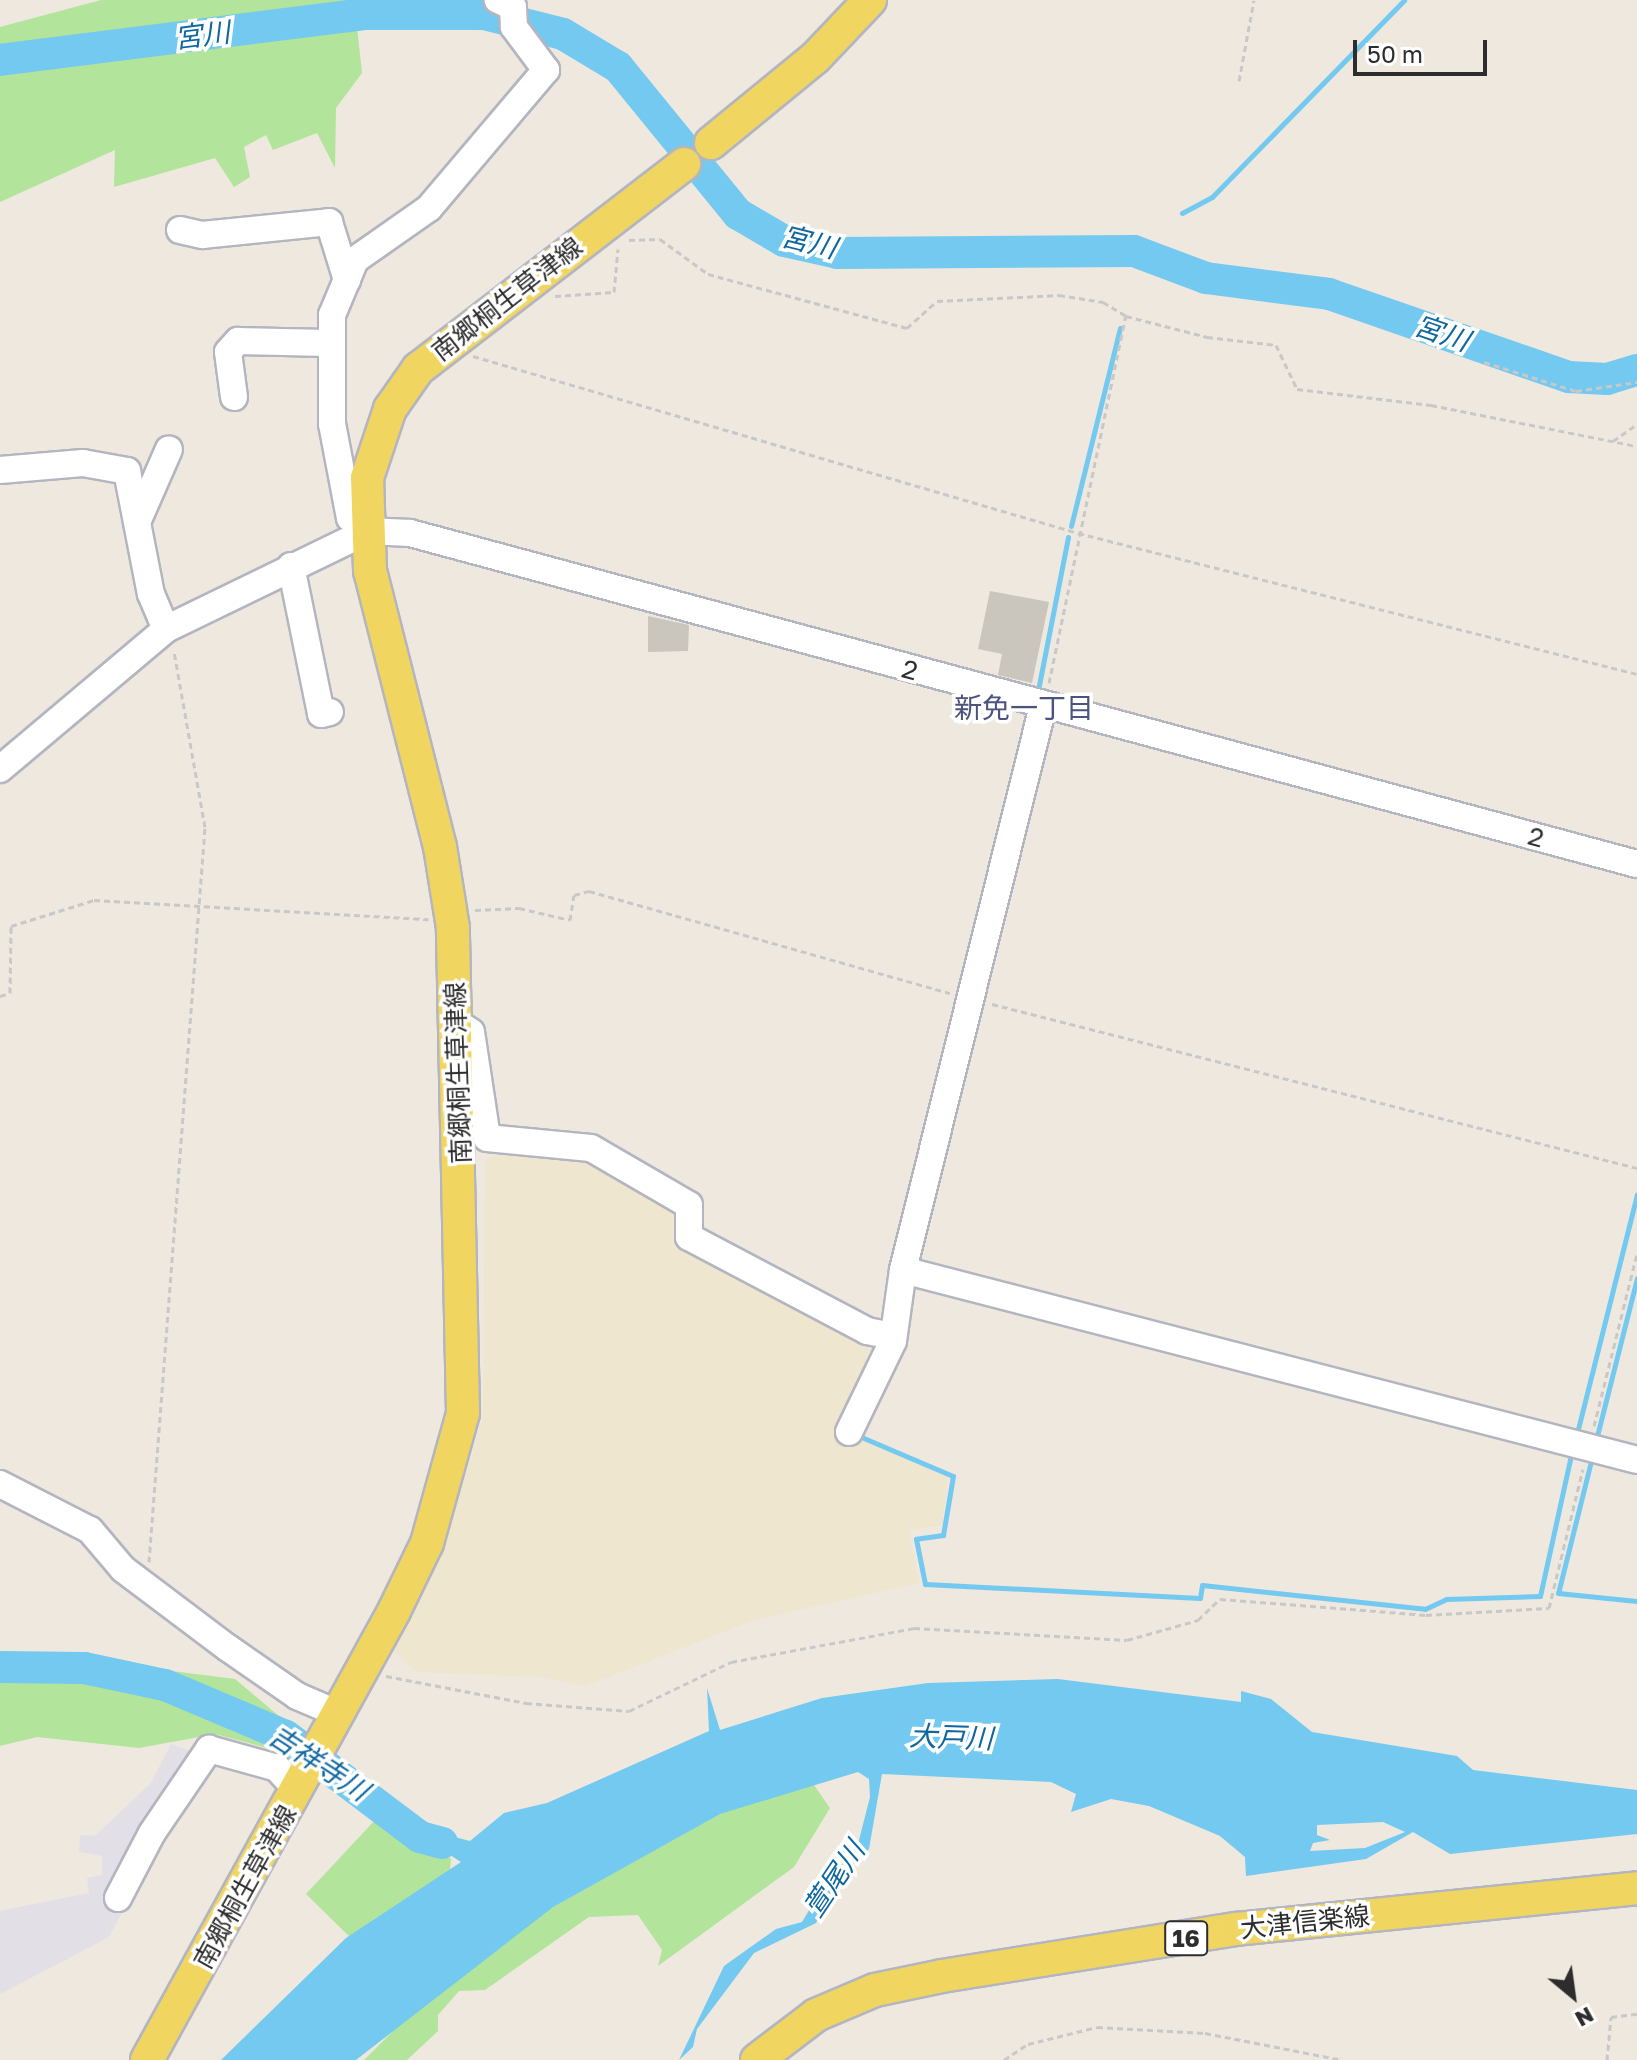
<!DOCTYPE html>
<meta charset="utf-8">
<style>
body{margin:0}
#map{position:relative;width:1637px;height:2060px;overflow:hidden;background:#eee8df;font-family:"Golos Text","Noto Sans JP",sans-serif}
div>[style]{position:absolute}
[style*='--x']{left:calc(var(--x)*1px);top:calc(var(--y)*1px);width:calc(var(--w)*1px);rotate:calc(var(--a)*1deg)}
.industrial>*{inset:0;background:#e2dfe7}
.education>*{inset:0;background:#efe6cf}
.green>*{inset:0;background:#b2e49c}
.water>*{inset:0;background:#73c9ef}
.stream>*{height:5px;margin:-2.5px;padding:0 2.5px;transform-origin:2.5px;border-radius:2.5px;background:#73c9ef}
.river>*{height:32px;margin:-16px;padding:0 16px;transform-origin:16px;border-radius:16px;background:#73c9ef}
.building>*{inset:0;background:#cac6bd}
.path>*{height:3px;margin-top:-1.5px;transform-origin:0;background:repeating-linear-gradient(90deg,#c8c8c8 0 6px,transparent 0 10px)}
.roads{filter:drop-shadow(2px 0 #b3b5c0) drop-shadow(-2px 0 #b3b5c0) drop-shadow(0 2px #b3b5c0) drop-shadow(0 -2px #b3b5c0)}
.minor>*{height:26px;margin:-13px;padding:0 13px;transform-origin:13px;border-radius:13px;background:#fff}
.major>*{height:32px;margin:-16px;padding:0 16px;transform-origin:16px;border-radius:16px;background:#f1d561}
span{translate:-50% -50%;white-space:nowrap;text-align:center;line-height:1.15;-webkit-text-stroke:7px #fff;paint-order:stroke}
.shield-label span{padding:2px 6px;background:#fff;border:2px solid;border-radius:6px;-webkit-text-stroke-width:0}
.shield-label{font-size:24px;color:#2d2d2d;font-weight:700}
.street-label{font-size:26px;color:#2d2d2d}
.water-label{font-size:28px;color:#0e679f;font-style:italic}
.neighbourhood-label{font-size:28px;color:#4c537e}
.north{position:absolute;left:1533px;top:1956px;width:80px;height:80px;-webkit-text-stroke:6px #fff;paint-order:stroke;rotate:151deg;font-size:22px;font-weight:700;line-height:32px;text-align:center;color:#2d2d2d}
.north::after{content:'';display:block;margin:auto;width:28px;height:36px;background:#2d2d2d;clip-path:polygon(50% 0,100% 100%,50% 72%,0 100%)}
.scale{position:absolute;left:1353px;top:40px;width:134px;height:36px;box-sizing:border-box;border:4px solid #2d2d2d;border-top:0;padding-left:10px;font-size:24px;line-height:28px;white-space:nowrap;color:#2d2d2d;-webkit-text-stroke:6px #fff;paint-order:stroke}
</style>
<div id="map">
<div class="industrial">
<i style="clip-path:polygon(171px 1744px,204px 1756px,109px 1937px,0 1994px,0 1911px,89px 1893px,87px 1878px,102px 1875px,102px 1856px,79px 1852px,80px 1835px,95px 1836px,151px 1783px)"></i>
</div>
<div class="education">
<i style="clip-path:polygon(509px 1149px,587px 1157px,683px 1209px,682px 1243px,882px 1342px,840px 1431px,948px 1477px,942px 1525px,909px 1530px,919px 1583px,754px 1620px,585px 1686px,543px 1677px,416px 1672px,388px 1646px,445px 1540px,483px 1419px,485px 1160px)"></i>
</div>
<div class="green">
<i style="clip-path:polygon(101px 0,399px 0,357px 27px,362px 73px,336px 108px,335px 168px,317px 133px,273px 150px,266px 135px,244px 147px,250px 177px,234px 187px,215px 158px,114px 187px,115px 150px,0 202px,0 27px)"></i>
<i style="clip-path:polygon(85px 1660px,235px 1679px,286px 1722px,278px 1751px,215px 1734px,139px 1748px,37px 1737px,0 1746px,0 1671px)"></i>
<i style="clip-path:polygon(809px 1778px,830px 1808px,794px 1867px,658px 1966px,662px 1950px,638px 1915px,589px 1917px,485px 1990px,459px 1991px,438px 2015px,438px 2031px,407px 2060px,364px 2060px,413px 2011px,549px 1904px,717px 1809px)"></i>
<i style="clip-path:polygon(377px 1818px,410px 1822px,451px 1859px,449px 1882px,354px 1941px,306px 1894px)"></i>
</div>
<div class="water">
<i style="clip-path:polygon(evenodd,1058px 1679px,1241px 1702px,1241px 1691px,1271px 1699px,1312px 1732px,1457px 1756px,1473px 1770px,1637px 1790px,1637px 1834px,1450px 1854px,1413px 1832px,1366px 1859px,1246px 1876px,1245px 1857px,1220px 1836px,1149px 1806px,1111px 1799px,1071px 1812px,1076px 1794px,1051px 1782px,882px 1774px,869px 1849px,834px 1884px,816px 1923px,754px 1953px,697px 2029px,693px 2047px,679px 2060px,724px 1966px,776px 1929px,802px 1922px,833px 1870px,858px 1844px,870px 1797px,869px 1779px,858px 1772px,720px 1814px,553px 1907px,356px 2060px,221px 2060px,346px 1938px,461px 1862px,400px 1823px,470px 1841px,504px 1813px,547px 1803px,709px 1731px,707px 1688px,720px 1730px,822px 1698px,928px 1683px,1058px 1679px,1383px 1822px,1405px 1832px,1365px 1848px,1310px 1851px,1313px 1843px,1330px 1840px,1317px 1835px,1317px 1825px,1383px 1822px)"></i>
</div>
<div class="stream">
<i style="--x:1182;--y:213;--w:34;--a:-28"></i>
<i style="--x:1212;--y:197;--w:275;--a:-45.7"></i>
<i style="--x:1071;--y:526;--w:204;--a:-76.1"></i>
<i style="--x:1038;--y:690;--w:156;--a:-78.9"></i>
<i style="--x:859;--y:1436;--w:102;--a:23.1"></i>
<i style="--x:953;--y:1476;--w:60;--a:99.6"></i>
<i style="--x:943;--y:1535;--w:27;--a:172"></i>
<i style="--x:916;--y:1539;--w:46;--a:78.7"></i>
<i style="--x:925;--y:1584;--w:275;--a:2.9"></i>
<i style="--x:1200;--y:1598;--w:13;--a:-81"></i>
<i style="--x:1202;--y:1585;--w:224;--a:6.1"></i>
<i style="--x:1425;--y:1609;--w:23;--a:-25"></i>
<i style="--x:1446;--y:1599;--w:94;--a:-1.8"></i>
<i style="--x:1540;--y:1596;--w:148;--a:-77.6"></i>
<i style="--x:1576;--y:1437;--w:250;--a:-75.9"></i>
<i style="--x:1596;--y:1440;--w:167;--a:-75.8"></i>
<i style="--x:1592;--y:1457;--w:140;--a:104"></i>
<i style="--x:1558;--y:1593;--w:79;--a:5.8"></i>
</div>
<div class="river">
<i style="--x:0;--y:60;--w:365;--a:-7.2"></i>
<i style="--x:362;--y:14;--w:122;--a:0"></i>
<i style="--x:484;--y:14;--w:81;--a:14.2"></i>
<i style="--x:563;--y:34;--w:64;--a:31"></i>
<i style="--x:618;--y:67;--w:190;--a:50.8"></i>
<i style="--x:738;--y:214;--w:53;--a:30.4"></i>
<i style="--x:784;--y:241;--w:55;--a:12.5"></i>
<i style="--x:838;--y:253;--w:296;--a:-0.4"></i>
<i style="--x:1134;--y:251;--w:77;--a:20.6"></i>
<i style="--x:1206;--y:278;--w:124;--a:7.4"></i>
<i style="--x:1329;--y:294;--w:254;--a:19.1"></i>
<i style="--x:1569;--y:377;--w:38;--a:3"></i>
<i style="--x:1607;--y:379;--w:31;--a:-17"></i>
<i style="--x:0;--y:1667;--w:84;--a:0.7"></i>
<i style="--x:84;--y:1668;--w:83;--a:11.9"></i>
<i style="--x:165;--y:1685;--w:131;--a:22.9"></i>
<i style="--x:286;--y:1736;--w:168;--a:37"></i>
<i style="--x:420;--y:1837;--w:23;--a:15"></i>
</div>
<div class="building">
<i style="clip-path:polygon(990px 591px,1049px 602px,1032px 683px,998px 675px,1002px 654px,978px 649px)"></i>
<i style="clip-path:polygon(648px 616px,689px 625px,688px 651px,648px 652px)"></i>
</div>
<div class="path">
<i style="--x:1239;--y:81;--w:82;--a:-79.5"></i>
<i style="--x:629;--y:240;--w:31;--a:-2"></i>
<i style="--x:660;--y:239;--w:59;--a:36.1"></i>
<i style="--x:708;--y:274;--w:206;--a:15.2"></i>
<i style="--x:907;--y:328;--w:40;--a:-42"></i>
<i style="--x:937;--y:301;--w:122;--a:-2.8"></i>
<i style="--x:1059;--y:295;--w:45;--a:9"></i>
<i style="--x:1103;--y:302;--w:27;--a:31"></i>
<i style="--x:1126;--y:316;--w:84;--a:14.5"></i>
<i style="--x:1207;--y:337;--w:69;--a:6.6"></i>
<i style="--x:1276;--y:345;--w:49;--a:64.5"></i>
<i style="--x:1297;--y:389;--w:135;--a:6.8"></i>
<i style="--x:1431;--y:405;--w:210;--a:11.3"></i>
<i style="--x:555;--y:296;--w:59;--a:-3.9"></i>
<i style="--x:614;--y:292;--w:43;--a:-84.7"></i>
<i style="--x:473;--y:356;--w:630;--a:16.31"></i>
<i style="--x:1078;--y:533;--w:577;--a:14.16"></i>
<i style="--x:1484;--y:362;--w:96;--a:17.5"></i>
<i style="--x:1576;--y:391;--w:62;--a:-8.4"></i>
<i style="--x:1613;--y:441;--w:29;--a:-35"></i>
<i style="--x:1049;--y:683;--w:375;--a:-78.2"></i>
<i style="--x:475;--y:910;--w:44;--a:-2.6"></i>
<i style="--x:519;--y:908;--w:52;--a:13.2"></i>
<i style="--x:570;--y:920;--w:25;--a:-81"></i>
<i style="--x:574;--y:895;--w:16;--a:-15"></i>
<i style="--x:589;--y:891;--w:375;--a:15.8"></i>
<i style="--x:0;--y:996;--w:10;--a:-17"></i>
<i style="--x:10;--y:993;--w:67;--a:-89.1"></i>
<i style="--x:11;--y:926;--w:87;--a:-17.4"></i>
<i style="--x:94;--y:900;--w:335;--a:3.3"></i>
<i style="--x:992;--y:1004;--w:666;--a:14.27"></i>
<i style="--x:1594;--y:1426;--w:177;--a:-76"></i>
<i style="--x:149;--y:1562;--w:737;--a:-85.64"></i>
<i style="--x:205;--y:827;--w:179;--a:-100"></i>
<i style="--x:386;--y:1676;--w:143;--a:10.9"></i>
<i style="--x:526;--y:1703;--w:103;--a:4.4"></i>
<i style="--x:629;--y:1711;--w:113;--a:-25.7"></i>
<i style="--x:731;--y:1662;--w:186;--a:-10.5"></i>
<i style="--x:914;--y:1628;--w:213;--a:3.2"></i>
<i style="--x:1127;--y:1640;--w:74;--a:-15.7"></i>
<i style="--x:1198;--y:1620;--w:30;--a:-44"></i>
<i style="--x:1220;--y:1599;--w:207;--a:4.4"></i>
<i style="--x:1426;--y:1615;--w:123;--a:-3.3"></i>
<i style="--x:1549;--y:1608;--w:143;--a:-76.3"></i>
<i style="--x:1004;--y:2060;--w:29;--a:-34"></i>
<i style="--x:1028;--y:2044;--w:71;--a:-13.8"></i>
<i style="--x:1097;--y:2027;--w:108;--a:3.2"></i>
<i style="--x:1205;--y:2033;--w:140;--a:11.1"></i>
<i style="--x:1607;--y:2060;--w:43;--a:-84.7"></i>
<i style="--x:1611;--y:2017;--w:26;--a:-7"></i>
</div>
<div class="roads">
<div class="minor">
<i style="--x:180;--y:230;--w:23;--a:13"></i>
<i style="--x:202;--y:235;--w:128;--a:-5.8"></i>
<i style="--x:329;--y:222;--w:61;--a:72.8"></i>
<i style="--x:234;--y:397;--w:45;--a:-97.6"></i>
<i style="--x:228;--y:352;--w:15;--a:-48"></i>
<i style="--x:238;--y:341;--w:89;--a:1.3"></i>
<i style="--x:0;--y:470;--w:83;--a:-4.8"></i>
<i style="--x:83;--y:463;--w:45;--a:10.3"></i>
<i style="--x:127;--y:471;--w:125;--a:79"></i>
<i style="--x:151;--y:594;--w:38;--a:67"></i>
<i style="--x:138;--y:520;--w:77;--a:-66.4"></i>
<i style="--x:368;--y:531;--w:22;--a:-144"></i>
<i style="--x:350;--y:518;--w:96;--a:-100.8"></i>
<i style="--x:332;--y:424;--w:109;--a:-90"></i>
<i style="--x:332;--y:315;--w:60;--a:-67.3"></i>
<i style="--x:355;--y:260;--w:90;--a:-35.1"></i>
<i style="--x:429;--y:208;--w:181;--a:-49.7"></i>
<i style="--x:546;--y:70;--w:54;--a:-126.7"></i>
<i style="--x:514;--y:27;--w:20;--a:-93"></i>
<i style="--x:513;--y:7;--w:17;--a:-155"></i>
<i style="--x:291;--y:566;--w:151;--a:78.5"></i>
<i style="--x:321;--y:714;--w:9;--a:-13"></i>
<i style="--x:0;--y:769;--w:217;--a:-40.1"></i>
<i style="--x:166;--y:629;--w:225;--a:-25.9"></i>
<i style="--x:368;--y:531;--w:42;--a:2.7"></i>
<i style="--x:410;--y:533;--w:1271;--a:15.1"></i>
<i style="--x:459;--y:1024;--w:14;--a:34"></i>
<i style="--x:471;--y:1032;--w:107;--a:81.4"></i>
<i style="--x:487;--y:1138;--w:104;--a:5.5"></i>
<i style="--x:591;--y:1148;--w:113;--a:30.2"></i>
<i style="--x:689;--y:1205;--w:32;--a:90"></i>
<i style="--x:689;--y:1237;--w:201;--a:27.8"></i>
<i style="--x:867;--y:1331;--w:25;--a:11"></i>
<i style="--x:903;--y:1270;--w:758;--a:14.51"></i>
<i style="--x:849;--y:1432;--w:101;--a:-64.2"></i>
<i style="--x:893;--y:1341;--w:72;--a:-82"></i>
<i style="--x:903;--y:1270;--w:581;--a:-76.06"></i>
<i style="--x:0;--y:1484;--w:101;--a:27.1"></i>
<i style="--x:90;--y:1530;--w:51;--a:49.8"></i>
<i style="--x:123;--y:1569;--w:131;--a:37"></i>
<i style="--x:228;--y:1648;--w:84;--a:34.8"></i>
<i style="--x:297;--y:1696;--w:46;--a:23.2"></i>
<i style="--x:118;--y:1898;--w:73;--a:-62.4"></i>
<i style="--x:152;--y:1833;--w:102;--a:-55.8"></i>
<i style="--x:209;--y:1749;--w:71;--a:15.6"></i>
<i style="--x:277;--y:1768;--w:31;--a:48"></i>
</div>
<div class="major">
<i style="--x:711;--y:143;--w:134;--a:-39.3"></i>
<i style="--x:815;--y:58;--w:80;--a:-46.5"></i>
<i style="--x:147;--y:2060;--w:512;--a:-61.18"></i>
<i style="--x:394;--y:1611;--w:76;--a:-64.1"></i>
<i style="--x:427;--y:1543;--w:135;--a:-74.5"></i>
<i style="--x:463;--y:1413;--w:485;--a:-91.2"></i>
<i style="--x:453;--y:928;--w:82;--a:-99.1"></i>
<i style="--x:440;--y:847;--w:285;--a:-104.2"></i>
<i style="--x:370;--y:571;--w:93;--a:-91.8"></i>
<i style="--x:367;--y:478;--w:73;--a:-71.6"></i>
<i style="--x:390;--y:409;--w:49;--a:-55"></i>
<i style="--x:418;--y:369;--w:336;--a:-37.6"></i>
<i style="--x:757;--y:2060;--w:74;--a:-37.3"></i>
<i style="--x:816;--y:2015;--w:64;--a:-23"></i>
<i style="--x:875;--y:1990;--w:68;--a:-11.8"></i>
<i style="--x:942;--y:1976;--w:298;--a:-9.1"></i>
<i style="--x:1236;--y:1929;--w:403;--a:-5.8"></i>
</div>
</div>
<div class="shield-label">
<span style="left:1186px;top:1938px">16</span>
</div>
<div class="street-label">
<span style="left:507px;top:299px;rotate:-38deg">南郷桐生草津線</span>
<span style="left:910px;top:670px;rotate:15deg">2</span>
<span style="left:1536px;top:837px;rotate:15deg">2</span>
<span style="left:458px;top:1073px;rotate:-92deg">南郷桐生草津線</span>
<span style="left:245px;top:1887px;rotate:-61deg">南郷桐生草津線</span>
<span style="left:1305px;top:1922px;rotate:-6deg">大津信楽線</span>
</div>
<div class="water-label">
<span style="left:202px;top:35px;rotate:-7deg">宮川</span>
<span style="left:809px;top:242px;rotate:14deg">宮川</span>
<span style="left:1442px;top:333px;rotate:19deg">宮川</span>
<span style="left:951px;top:1737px;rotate:2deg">大戸川</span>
<span style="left:319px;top:1763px;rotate:33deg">吉祥寺川</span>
<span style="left:834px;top:1879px;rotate:-56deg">萱尾川</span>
</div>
<div class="neighbourhood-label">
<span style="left:1024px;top:708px">新免一丁目</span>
</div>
<div class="north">N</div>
<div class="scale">50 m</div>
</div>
